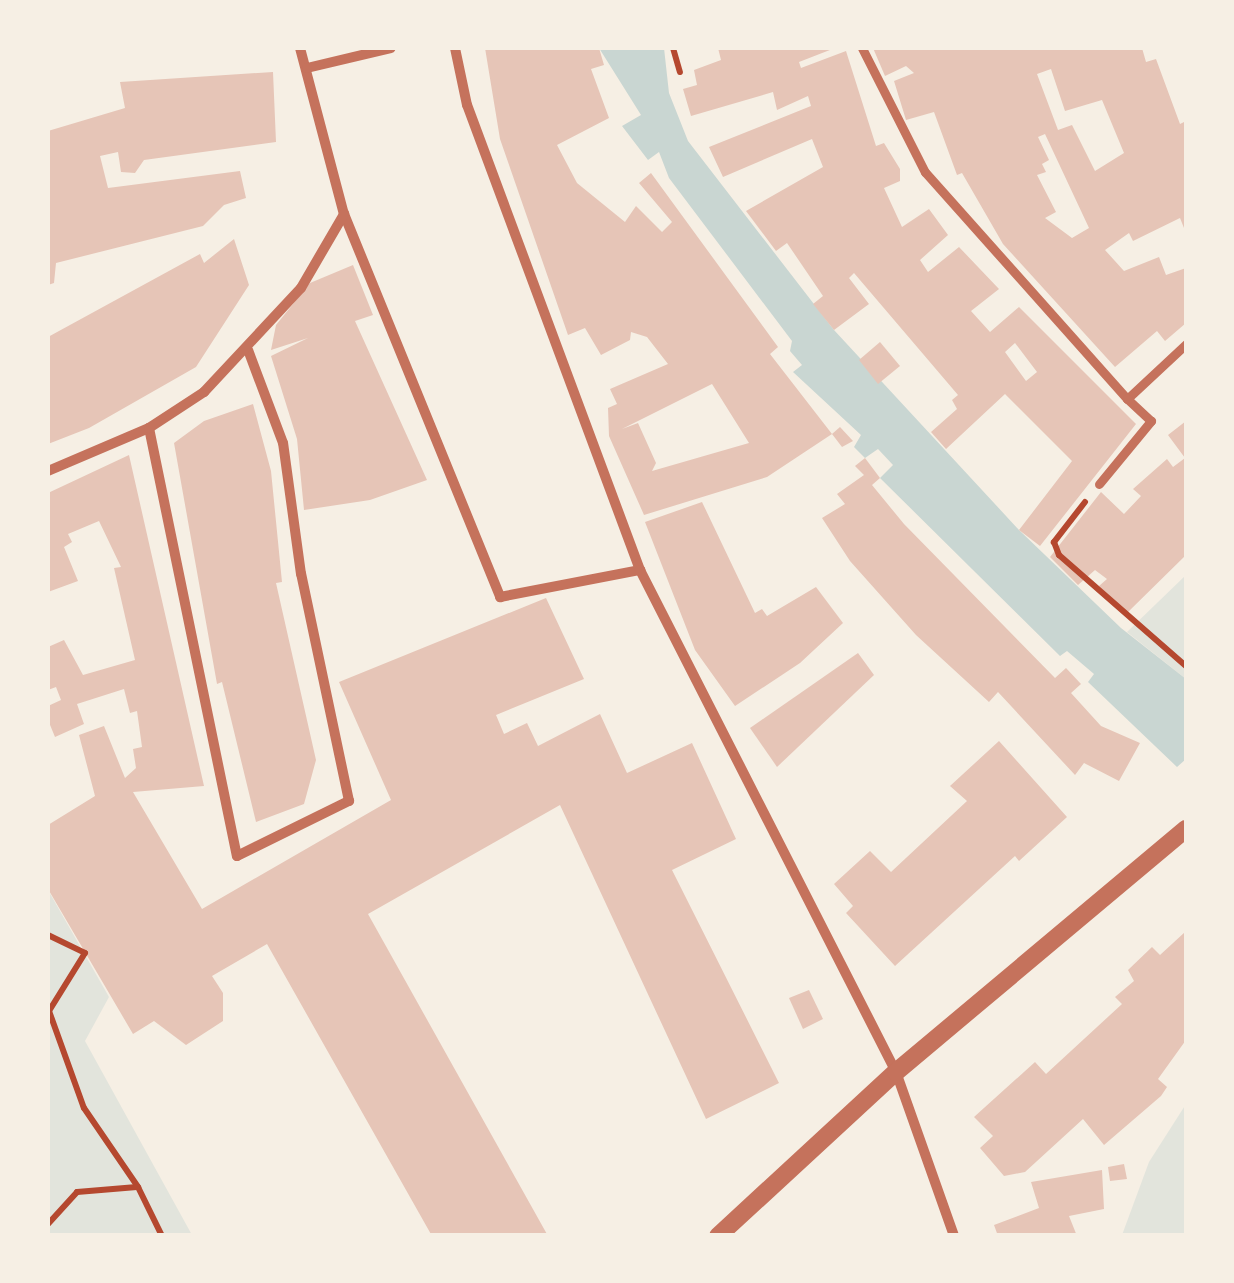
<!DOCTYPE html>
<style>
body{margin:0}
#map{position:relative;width:1234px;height:1283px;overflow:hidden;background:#f6efe4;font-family:Commissioner,sans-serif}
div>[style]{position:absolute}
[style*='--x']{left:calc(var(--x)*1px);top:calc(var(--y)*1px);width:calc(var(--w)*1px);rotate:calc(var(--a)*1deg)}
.green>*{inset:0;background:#e2e4dc}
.water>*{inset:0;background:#c9d6d2}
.building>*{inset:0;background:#e6c5b7}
.path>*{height:6px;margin:-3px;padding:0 3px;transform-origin:3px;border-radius:3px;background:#b5482f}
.pedestrian>*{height:9px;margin:-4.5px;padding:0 4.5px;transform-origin:4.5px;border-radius:4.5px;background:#c5725c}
.minor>*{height:10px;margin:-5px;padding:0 5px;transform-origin:5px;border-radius:5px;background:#c5725c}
.tertiary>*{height:18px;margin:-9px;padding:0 9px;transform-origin:9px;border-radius:9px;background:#c5725c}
span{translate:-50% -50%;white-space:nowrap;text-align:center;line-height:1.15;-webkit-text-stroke:8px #f6efe4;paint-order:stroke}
.frame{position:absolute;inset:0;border:50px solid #f6efe4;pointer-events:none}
</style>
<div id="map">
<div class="green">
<i style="clip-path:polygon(1186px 575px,1186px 679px,1127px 632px)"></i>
<i style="clip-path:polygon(48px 890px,109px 997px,85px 1041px,192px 1235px,48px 1235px)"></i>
<i style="clip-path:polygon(1186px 1104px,1186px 1235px,1122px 1235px,1149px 1162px)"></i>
</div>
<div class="water">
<i style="clip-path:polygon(599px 48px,664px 48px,669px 93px,688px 141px,834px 330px,1019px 530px,1121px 628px,1186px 679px,1186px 759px,1177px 767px,1088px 682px,1094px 674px,1067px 651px,1060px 656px,880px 478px,893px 465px,878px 449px,865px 458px,854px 447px,861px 435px,793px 372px,802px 365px,790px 351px,792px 341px,669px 178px,659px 152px,648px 160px,622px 126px,641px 115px)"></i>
</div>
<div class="building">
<i style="clip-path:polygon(evenodd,485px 48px,599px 48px,604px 65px,591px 69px,609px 118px,557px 145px,577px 183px,625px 222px,636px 206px,662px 232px,672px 222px,639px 183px,651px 173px,778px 347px,770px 354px,832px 434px,767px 477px,644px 515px,609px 436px,608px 408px,617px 404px,610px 389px,668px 364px,647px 337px,631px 332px,630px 340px,601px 355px,585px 328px,568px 335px,500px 139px,485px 48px,712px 384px,749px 443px,652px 471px,656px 463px,638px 423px,622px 429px,712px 384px)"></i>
<i style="clip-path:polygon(evenodd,718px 48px,835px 48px,799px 62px,801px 68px,846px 51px,876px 146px,884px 143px,900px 169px,900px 181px,884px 188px,902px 227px,929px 209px,948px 235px,920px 260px,928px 272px,959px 247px,999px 289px,971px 311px,990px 332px,1019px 307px,1136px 424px,1040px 546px,1019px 530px,1072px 461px,1005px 394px,946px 449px,931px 432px,957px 409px,952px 400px,958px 395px,854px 273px,849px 278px,869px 304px,834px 330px,813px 304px,823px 296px,787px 243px,776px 251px,746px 211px,823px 167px,812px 139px,723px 177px,709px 147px,811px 106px,808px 96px,777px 110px,773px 92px,691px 116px,683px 89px,697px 85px,694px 70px,721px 60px,718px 48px,1015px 343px,1037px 372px,1026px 381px,1005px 352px,1015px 343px)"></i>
<i style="clip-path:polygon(evenodd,873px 48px,1142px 48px,1146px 62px,1156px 59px,1180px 124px,1186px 121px,1186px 233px,1180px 218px,1133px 241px,1129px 233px,1105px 250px,1124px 271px,1159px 257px,1166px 275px,1186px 268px,1186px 323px,1165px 341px,1157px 331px,1115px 367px,1003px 244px,962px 173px,957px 175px,934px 112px,906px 120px,894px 81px,914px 73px,906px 66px,885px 76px,873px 48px,1051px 69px,1065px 111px,1102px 100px,1124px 153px,1095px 171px,1072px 125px,1058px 130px,1037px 74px,1051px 69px,873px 48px,1045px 134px,1089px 228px,1072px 238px,1045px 218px,1056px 212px,1037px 175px,1046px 172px,1042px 164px,1049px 160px,1038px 137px,1045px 134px)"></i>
<i style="clip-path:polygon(273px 72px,276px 142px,144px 160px,135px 173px,121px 172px,118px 152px,100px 156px,108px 188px,240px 171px,246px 198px,224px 205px,203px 226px,56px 263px,54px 283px,48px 285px,48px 131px,125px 108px,120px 82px)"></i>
<i style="clip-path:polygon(234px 239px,249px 285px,196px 367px,89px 428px,48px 444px,48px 337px,200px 254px,204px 263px)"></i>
<i style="clip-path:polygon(353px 265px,373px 315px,355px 321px,427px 480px,370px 500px,304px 510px,297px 439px,271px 356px,308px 338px,271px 350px,276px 325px,310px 283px)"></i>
<i style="clip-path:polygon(880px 342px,900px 366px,878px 384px,859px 360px)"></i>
<i style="clip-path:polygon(253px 404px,271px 471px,282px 582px,276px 583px,316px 760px,304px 804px,256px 822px,222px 682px,217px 684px,174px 443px,204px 421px)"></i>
<i style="clip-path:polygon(1186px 421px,1186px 555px,1127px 613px,1099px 586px,1107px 579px,1095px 570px,1078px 585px,1050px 557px,1101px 492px,1124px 514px,1141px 496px,1133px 489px,1167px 459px,1173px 467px,1185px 458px,1168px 435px)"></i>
<i style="clip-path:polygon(840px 427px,853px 441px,842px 447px,832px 434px)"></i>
<i style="clip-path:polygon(129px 455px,204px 786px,133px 792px,202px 909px,391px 800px,339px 682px,546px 598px,584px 679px,496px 715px,504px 734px,527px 723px,538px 746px,600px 714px,627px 773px,692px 743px,736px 839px,672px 870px,779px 1083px,706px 1119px,560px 805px,368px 914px,548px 1236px,432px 1236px,267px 944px,212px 976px,223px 993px,223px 1021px,186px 1045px,154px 1021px,133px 1034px,48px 889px,48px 825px,95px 796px,79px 735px,104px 726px,125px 778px,136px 768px,133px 749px,142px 747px,137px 711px,130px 713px,124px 689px,77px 704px,84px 724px,55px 737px,48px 720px,48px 706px,61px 700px,56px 687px,48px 690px,48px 647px,64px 640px,83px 675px,135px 660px,114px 568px,121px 567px,99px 521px,68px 534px,72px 542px,64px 547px,78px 581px,48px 592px,48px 493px)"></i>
<i style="clip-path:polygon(865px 458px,880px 478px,872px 485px,904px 524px,1055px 678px,1066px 668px,1081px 684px,1071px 693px,1101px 726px,1140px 743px,1119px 781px,1084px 763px,1075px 775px,998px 692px,989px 702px,916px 635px,850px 561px,822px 518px,845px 504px,837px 494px,864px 475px,855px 466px)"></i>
<i style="clip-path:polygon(702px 502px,755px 613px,762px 609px,767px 616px,816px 587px,843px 623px,800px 663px,735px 706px,695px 650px,645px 522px)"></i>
<i style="clip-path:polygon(858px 653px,874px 675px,777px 767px,750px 728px)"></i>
<i style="clip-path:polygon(999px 741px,1067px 817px,1019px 861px,1015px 856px,895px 966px,846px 913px,853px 906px,834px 884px,870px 851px,891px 872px,967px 801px,950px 786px)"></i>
<i style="clip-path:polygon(1185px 932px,1186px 1040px,1158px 1079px,1167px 1087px,1161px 1096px,1104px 1145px,1083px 1119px,1025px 1172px,1004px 1176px,980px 1148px,993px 1136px,974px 1117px,1035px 1062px,1046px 1074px,1122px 1004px,1115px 997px,1134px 981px,1128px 970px,1152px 947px,1160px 955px)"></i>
<i style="clip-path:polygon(809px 990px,823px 1019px,803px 1029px,789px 998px)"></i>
<i style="clip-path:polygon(1124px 1164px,1127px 1179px,1110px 1181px,1108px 1167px)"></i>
<i style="clip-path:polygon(1102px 1170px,1104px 1209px,1069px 1216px,1077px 1236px,998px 1236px,994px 1225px,1039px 1208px,1031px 1182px)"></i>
</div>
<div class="path">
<i style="--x:673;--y:48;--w:25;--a:74"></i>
<i style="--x:1085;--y:502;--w:51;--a:127.8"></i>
<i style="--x:1054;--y:542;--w:14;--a:69"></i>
<i style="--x:1059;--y:555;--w:169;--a:41.2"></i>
<i style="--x:48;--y:935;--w:41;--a:25.9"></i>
<i style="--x:85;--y:953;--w:68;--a:121.8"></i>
<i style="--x:49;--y:1011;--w:103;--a:70.2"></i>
<i style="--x:84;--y:1108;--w:96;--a:55.6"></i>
<i style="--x:138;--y:1187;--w:55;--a:63.9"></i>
<i style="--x:48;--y:1224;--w:43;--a:-47.8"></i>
<i style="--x:77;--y:1192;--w:60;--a:-4.8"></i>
</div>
<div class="pedestrian">
<i style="--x:862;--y:48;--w:139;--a:63.1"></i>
<i style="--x:925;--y:172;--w:304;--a:48.3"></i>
<i style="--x:1127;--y:399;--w:81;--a:-43"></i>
<i style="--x:1099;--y:484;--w:82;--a:-50.5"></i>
<i style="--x:1151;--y:421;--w:33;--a:-137"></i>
</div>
<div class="minor">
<i style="--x:300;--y:48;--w:172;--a:75.2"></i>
<i style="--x:344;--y:214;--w:414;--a:67.8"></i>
<i style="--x:500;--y:597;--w:143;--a:-10.9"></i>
<i style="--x:640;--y:570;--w:496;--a:-110.4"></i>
<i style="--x:467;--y:105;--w:58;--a:-101.9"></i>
<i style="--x:307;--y:68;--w:86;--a:-13.4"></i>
<i style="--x:149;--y:428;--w:437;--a:78.4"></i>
<i style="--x:237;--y:856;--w:125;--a:-26.2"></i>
<i style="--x:349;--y:801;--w:232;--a:-101.9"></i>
<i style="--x:301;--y:574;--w:132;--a:-97.8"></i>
<i style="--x:283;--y:443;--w:99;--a:-110.6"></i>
<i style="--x:48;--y:471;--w:110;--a:-23.1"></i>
<i style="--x:149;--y:428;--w:66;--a:-33.2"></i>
<i style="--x:204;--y:392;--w:142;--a:-47"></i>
<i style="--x:301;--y:288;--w:86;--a:-59.8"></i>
<i style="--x:640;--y:570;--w:564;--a:62.98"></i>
<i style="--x:896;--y:1072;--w:174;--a:70.5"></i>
</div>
<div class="tertiary">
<i style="--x:718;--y:1236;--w:242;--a:-42.7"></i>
<i style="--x:896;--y:1072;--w:378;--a:-40"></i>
</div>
<div class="frame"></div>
</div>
